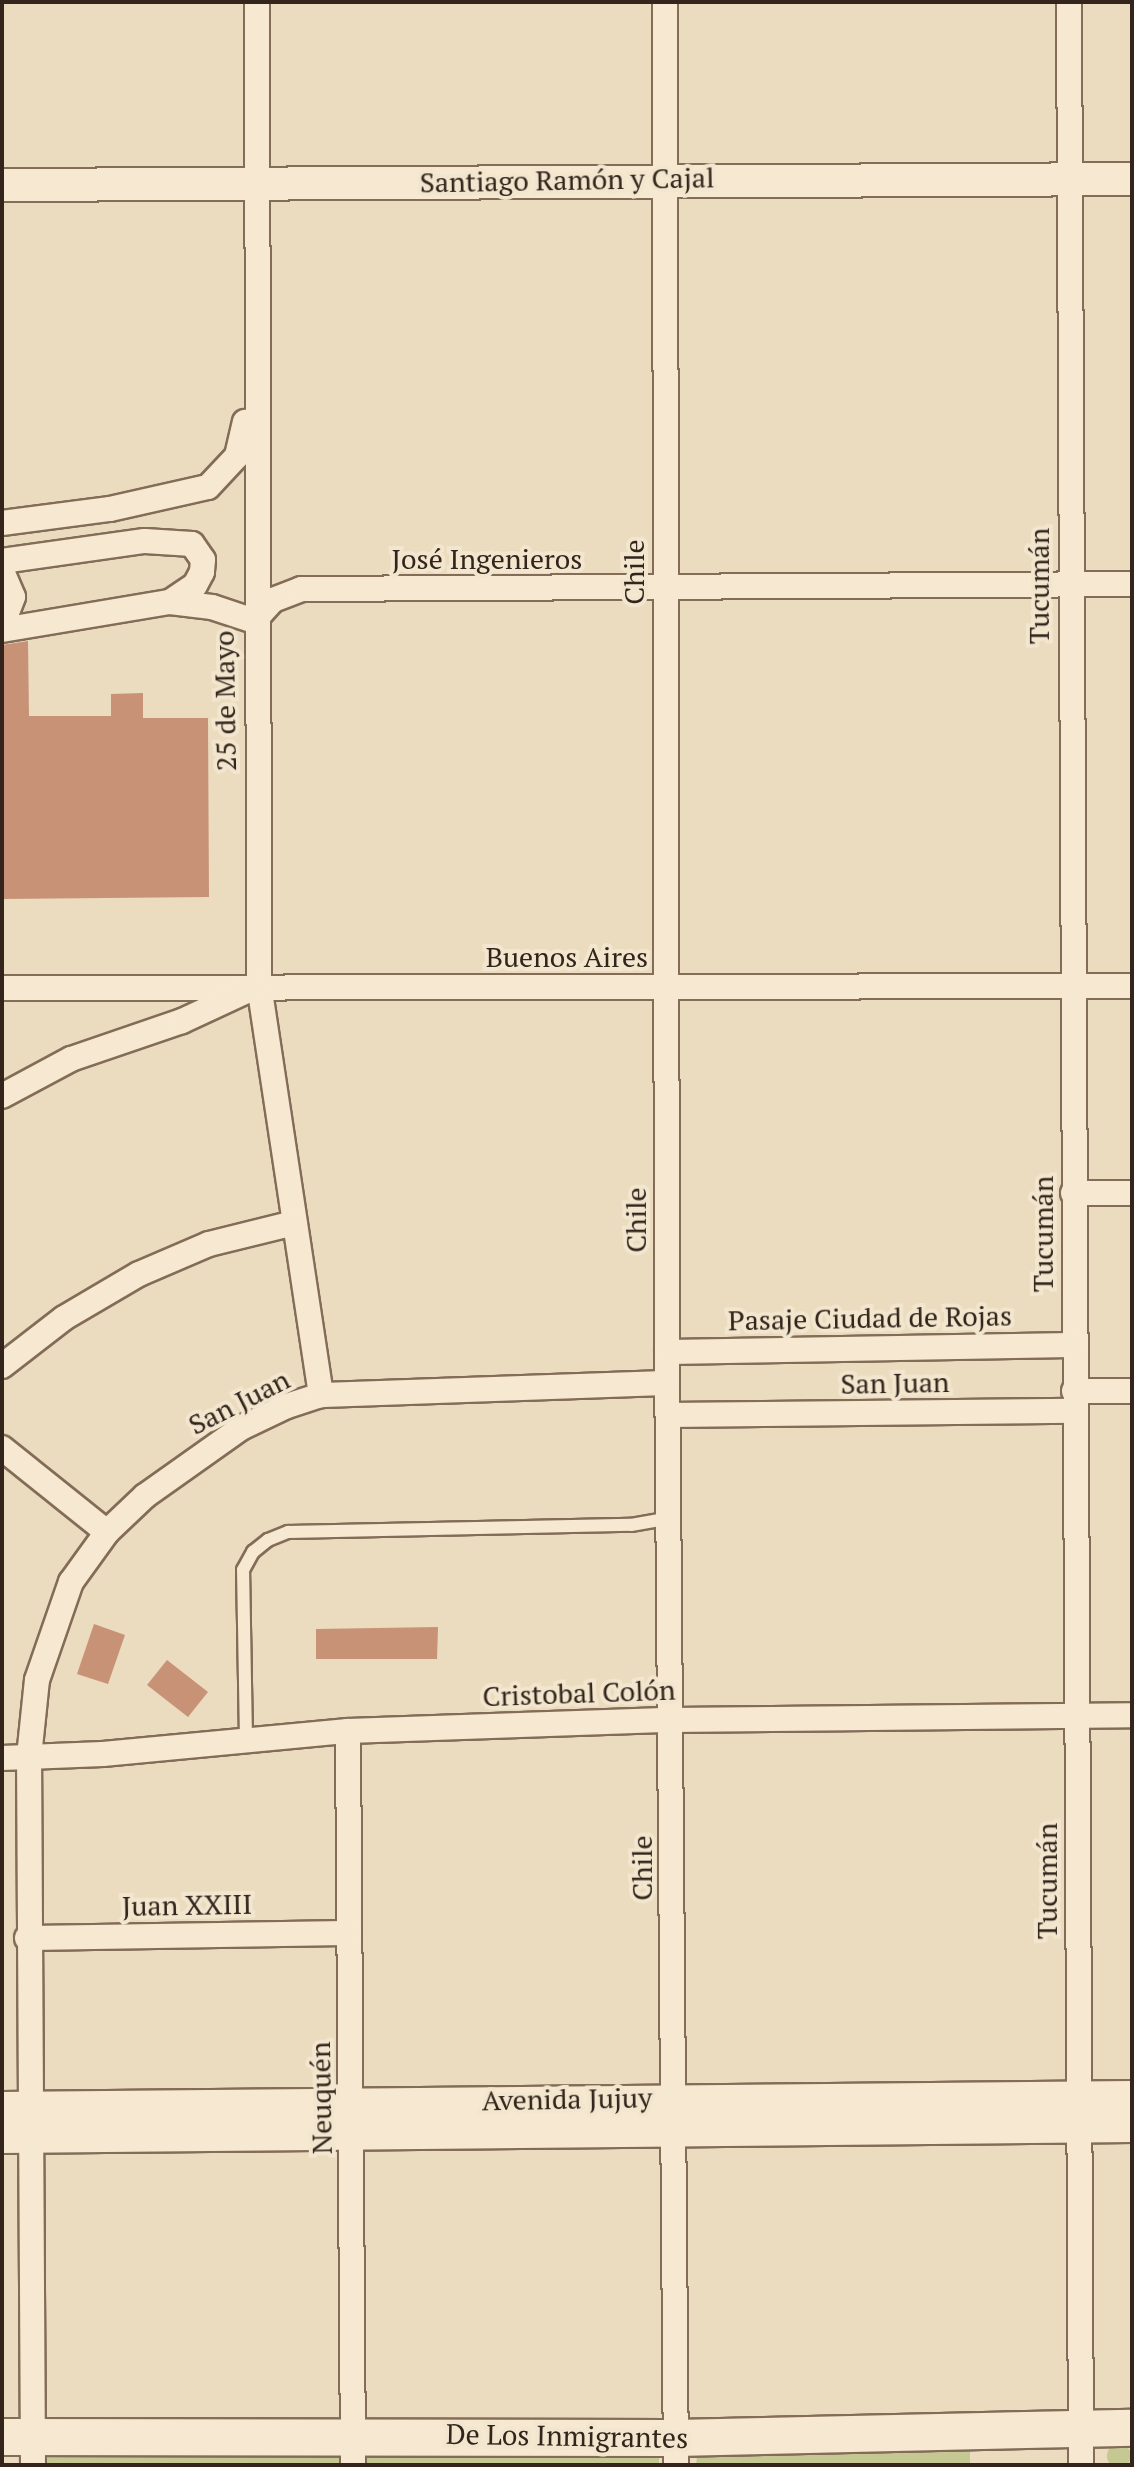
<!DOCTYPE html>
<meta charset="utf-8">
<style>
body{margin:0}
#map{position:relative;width:1134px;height:2467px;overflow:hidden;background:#ebdbbf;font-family:"PT Serif",serif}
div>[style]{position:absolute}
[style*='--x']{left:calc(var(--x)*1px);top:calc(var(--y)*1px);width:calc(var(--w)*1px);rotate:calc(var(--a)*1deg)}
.green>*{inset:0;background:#c6c894}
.round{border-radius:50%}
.building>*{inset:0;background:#c89276}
.roads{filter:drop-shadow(2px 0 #836c58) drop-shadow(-2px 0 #836c58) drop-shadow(0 2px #836c58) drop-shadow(0 -2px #836c58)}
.service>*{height:12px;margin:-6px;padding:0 6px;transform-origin:6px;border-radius:6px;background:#f7e9d1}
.minor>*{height:24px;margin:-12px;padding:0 12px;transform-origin:12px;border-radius:12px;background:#f7e9d1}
.tertiary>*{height:32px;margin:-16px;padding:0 16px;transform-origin:16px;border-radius:16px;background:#f7e9d1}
.secondary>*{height:36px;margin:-18px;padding:0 18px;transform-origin:18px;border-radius:18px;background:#f7e9d1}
span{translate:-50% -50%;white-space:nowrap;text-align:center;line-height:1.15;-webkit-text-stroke:8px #f3e6ce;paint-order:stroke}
.street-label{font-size:28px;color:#33251c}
.frame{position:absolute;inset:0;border:4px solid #33251c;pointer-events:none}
</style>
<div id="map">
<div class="green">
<i class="round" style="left:1107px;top:2444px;width:24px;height:24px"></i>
<i style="clip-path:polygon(365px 2446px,659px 2446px,659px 2465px,362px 2465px)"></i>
<i style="clip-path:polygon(341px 2447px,341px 2465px,45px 2465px,44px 2451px)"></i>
<i style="clip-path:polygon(970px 2450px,970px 2465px,696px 2465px,697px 2457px)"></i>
</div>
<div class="building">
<i style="clip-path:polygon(28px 641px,29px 716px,111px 716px,111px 694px,143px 693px,143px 718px,208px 718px,209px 897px,2px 899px,2px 645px)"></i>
<i style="clip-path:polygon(94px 1624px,125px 1635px,108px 1684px,77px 1674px)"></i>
<i style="clip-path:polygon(438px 1627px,437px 1659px,316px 1659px,316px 1629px)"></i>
<i style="clip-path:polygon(167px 1660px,208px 1692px,188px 1717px,147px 1685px)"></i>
</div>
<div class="roads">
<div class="service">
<i style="--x:246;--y:1739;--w:169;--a:-91"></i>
<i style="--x:243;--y:1570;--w:21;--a:-61"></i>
<i style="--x:253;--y:1552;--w:19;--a:-39"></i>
<i style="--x:268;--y:1540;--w:22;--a:-22"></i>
<i style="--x:288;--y:1532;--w:343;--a:-1.2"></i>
<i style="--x:631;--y:1525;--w:39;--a:-10"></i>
</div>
<div class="minor">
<i style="--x:257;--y:2;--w:983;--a:89.88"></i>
<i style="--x:259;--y:985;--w:415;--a:81.4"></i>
<i style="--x:665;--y:2;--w:1350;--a:89.92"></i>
<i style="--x:667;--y:1352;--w:1113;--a:89.54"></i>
<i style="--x:1069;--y:2;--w:2463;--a:89.72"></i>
<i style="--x:2;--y:523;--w:109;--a:-7.4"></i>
<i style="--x:110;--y:509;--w:100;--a:-12.7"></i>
<i style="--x:208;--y:487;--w:42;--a:-46.9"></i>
<i style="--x:237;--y:456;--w:35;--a:-77"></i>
<i style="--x:2;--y:561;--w:144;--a:-8"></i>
<i style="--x:145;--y:541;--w:47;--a:3.7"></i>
<i style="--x:192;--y:544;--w:19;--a:55"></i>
<i style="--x:203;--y:560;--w:12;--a:95"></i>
<i style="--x:202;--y:572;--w:15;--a:118"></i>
<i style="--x:195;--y:585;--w:30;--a:146"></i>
<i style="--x:2;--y:571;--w:28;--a:67"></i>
<i style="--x:13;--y:597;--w:31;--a:111"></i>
<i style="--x:254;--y:621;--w:28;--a:-48"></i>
<i style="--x:273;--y:600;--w:30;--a:-21"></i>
<i style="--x:301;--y:589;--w:831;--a:-0.34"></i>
<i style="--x:2;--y:630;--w:170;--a:-9.5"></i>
<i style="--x:170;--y:602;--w:42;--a:6.8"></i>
<i style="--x:212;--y:607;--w:44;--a:18.4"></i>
<i style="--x:2;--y:988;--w:1130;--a:-0.1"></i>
<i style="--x:2;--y:1096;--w:78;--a:-28.2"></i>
<i style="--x:71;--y:1059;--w:117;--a:-18.9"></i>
<i style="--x:182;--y:1021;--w:78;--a:-24.9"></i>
<i style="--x:1073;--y:1193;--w:59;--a:0"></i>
<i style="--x:667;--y:1352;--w:407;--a:-1"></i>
<i style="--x:2;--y:1366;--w:78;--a:-37.7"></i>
<i style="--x:64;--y:1318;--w:87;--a:-30.4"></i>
<i style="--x:139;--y:1274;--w:76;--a:-23.2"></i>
<i style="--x:209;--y:1244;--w:88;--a:-13.9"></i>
<i style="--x:1074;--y:1391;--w:58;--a:0"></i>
<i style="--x:668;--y:1415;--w:407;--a:-0.6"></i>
<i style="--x:2;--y:1448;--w:134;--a:38.7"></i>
<i style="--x:348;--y:1731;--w:734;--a:89.61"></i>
<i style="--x:2;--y:1758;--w:101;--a:-2.3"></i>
<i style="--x:103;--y:1754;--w:246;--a:-5.4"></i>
<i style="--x:348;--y:1731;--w:323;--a:-2"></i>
<i style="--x:671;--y:1720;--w:461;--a:-0.6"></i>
<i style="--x:27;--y:1938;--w:322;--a:-0.9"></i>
<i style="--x:33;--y:2465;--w:708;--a:-90.32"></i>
<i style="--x:29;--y:1757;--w:77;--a:-84.1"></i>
<i style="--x:37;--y:1680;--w:104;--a:-70.9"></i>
<i style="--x:71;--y:1582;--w:62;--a:-54.2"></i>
<i style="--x:107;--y:1532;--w:52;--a:-43.5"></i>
<i style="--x:145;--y:1496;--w:118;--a:-35.3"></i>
<i style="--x:241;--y:1428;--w:51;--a:-25.6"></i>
<i style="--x:287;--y:1406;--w:36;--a:-18"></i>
<i style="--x:321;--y:1395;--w:346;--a:-2"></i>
</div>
<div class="tertiary">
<i style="--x:2;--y:185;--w:1130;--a:-0.3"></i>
<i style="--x:2;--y:2108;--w:1130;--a:-0.56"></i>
<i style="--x:2;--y:2137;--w:1130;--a:-0.56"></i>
</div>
<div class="secondary">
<i style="--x:2;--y:2437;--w:674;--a:0.09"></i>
<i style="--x:676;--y:2438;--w:456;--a:-1.3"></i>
</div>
</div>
<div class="street-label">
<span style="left:567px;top:180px;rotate:-1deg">Santiago Ramón y Cajal</span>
<span style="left:487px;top:559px">José Ingenieros</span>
<span style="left:634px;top:572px;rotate:-90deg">Chile</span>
<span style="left:1039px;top:586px;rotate:-90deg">Tucumán</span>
<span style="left:225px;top:701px;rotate:-91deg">25 de Mayo</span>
<span style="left:567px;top:957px">Buenos Aires</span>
<span style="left:636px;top:1220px;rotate:-90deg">Chile</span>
<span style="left:1043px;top:1234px;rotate:-90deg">Tucumán</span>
<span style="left:870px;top:1318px;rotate:-1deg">Pasaje Ciudad de Rojas</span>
<span style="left:895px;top:1383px;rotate:-1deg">San Juan</span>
<span style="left:239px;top:1402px;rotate:-27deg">San Juan</span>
<span style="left:579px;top:1693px;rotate:-2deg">Cristobal Colón</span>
<span style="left:642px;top:1868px;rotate:-90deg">Chile</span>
<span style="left:1047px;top:1881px;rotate:-90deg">Tucumán</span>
<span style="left:187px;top:1905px;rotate:-1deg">Juan XXIII</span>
<span style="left:321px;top:2098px;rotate:-91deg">Neuquén</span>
<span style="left:567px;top:2099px;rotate:-1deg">Avenida Jujuy</span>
<span style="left:567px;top:2436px;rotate:1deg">De Los Inmigrantes</span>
</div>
<div class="frame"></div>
</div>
